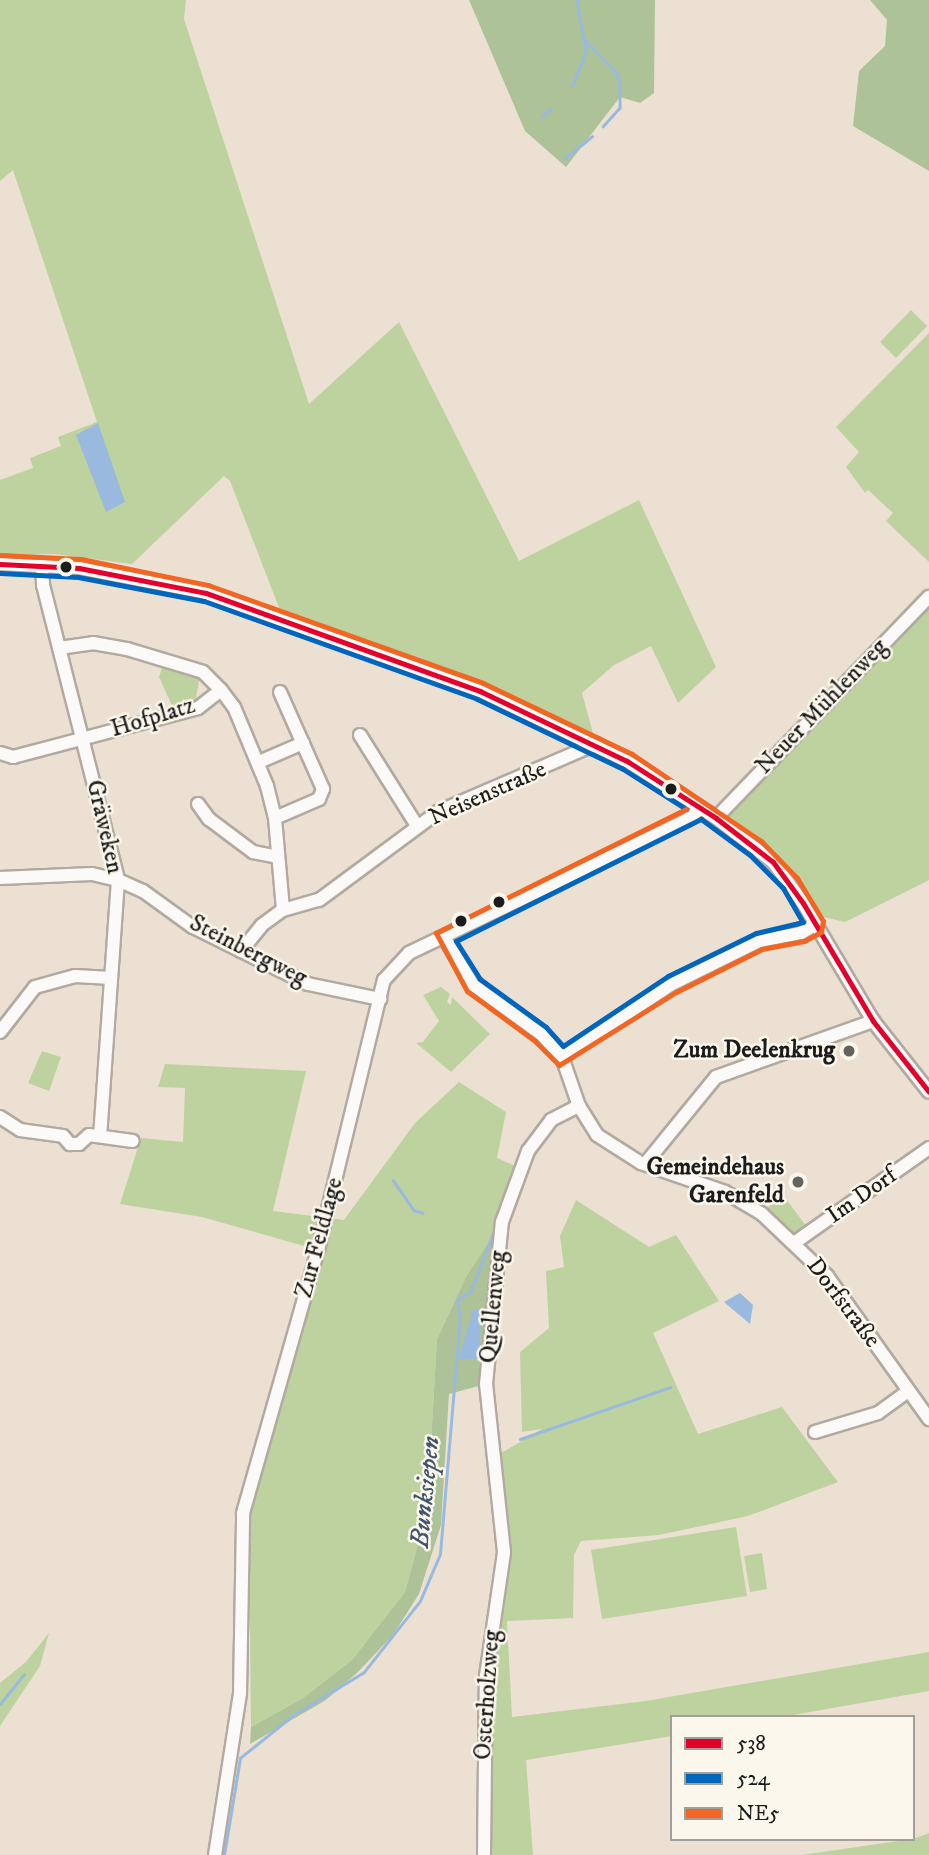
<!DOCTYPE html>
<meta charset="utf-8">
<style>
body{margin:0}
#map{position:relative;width:929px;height:1855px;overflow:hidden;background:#ece0d2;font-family:"IM FELL DW Pica",serif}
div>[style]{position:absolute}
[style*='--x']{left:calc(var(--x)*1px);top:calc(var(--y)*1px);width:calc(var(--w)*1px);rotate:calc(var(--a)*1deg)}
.green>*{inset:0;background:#bdd29f}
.forest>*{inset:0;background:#adc397}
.water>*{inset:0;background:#99bade}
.stream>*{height:2.5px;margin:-1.25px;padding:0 1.25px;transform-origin:1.25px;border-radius:1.25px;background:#99bade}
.roads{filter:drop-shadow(2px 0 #b2aaa1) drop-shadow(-2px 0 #b2aaa1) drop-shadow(0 2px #b2aaa1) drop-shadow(0 -2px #b2aaa1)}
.minor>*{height:12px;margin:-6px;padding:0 6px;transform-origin:6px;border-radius:6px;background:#fcfaf8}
.bus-1>*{height:5px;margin:-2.5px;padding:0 2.5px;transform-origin:2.5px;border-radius:2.5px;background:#e4002b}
.bus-2>*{height:5px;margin:-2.5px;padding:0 2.5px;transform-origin:2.5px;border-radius:2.5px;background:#0065bd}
.bus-3>*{height:5px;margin:-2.5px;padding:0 2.5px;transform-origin:2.5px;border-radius:2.5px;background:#f26522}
.dots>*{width:19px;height:19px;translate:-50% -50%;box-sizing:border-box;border:4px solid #fbf7ec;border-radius:50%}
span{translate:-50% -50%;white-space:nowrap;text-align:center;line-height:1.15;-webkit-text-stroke:5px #fbf7ec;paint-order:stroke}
.street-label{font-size:24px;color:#1c1c1c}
.poi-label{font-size:24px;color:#1c1c1c;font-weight:700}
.right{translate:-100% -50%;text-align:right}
.water-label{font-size:26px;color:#40556c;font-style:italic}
.legend{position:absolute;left:670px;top:1715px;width:245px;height:126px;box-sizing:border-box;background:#fbf7ec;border:2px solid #a29f99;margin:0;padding:9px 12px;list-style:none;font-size:21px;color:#1c1c1c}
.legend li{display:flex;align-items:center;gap:14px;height:35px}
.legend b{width:35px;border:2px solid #a29f99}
</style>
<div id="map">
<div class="green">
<i style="clip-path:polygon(0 0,186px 0,184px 19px,309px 404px,399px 322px,519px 561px,639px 500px,716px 667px,678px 703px,651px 646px,614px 665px,582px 693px,596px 744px,537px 715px,283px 618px,230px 481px,224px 476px,132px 564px,54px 554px,0 555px,0 480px,33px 468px,30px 458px,61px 446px,58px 437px,97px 422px,13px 170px,0 181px)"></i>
<i style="clip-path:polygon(911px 310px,927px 326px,896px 358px,880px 342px)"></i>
<i style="clip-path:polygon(929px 333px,929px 562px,886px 521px,893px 513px,868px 490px,865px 493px,846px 467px,859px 452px,836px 427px)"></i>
<i style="clip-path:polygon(929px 604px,929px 880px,845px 922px,819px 916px,798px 879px,777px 856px,725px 813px)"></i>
<i style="clip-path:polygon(169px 667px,200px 676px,195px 703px,173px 708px,159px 677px,162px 668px)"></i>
<i style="clip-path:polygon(441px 987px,450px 994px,447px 1002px,451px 1005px,452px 997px,490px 1034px,451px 1072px,416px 1043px,423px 1042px,439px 1021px,423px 995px)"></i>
<i style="clip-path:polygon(42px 1051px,61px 1057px,49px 1091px,28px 1083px)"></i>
<i style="clip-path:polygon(165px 1064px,306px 1071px,273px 1211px,344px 1220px,415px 1123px,459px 1082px,506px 1112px,497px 1158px,520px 1168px,502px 1222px,467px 1275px,437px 1339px,427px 1510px,405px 1592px,352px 1660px,303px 1698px,251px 1727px,249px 1515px,325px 1252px,202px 1217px,120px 1204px,141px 1138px,183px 1142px,185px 1088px,158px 1087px)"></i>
<i style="clip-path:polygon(783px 1195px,807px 1227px,800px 1233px,790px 1233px,765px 1210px)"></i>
<i style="clip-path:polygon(576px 1200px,649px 1247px,676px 1235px,719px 1301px,653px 1333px,698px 1434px,782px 1407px,838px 1482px,748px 1516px,659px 1535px,581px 1541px,574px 1555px,573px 1618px,507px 1621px,512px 1717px,646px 1701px,929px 1652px,929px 1691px,782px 1717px,672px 1717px,672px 1736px,526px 1760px,533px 1855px,484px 1855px,483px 1755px,504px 1552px,491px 1459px,542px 1429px,522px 1432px,520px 1352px,549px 1328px,546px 1271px,564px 1267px,560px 1236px)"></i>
<i style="clip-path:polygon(736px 1527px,747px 1596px,602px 1619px,591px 1550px)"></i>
<i style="clip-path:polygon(762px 1553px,767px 1589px,750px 1592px,744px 1556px)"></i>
<i style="clip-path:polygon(49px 1633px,40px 1666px,0 1726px,0 1683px,26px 1662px)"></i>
<i style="clip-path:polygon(929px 1833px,929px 1855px,801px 1855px,913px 1839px)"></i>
</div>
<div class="forest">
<i style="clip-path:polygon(469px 0,655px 0,654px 93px,640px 103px,620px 97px,566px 167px,525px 131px)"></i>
<i style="clip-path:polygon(870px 0,929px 0,929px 171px,853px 126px,859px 71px,885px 46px,887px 20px)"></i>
<i style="clip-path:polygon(502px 1222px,486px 1384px,449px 1394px,441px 1525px,419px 1594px,393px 1635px,358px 1672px,326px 1700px,250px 1744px,251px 1727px,303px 1698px,352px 1660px,405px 1592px,427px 1510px,437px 1339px,467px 1275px)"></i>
</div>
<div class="water">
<i style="clip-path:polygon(98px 423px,125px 502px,106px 512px,76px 435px)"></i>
<i style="clip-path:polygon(740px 1293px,753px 1305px,750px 1324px,724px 1302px)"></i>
<i style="clip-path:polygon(473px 1309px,482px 1310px,478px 1359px,459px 1359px)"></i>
</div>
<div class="stream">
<i style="--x:577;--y:0;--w:40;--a:80"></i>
<i style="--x:584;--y:39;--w:47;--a:45.9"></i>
<i style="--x:617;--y:73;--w:12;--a:76"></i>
<i style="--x:620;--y:85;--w:23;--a:90"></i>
<i style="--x:620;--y:108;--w:25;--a:132"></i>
<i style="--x:572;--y:86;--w:37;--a:-68"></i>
<i style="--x:586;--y:52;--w:12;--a:-99"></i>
<i style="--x:542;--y:117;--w:12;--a:-42"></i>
<i style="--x:564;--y:159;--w:36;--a:-39"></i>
<i style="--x:393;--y:1180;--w:37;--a:55"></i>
<i style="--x:414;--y:1210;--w:9;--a:18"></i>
<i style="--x:520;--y:1439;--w:159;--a:-19.1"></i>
<i style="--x:0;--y:1704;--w:38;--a:-51"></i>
<i style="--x:224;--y:1855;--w:98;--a:-80.6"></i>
<i style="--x:240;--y:1758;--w:67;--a:-38.9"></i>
<i style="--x:292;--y:1716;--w:84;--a:-31.4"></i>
<i style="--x:364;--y:1672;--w:90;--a:-51.7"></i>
<i style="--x:420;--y:1601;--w:51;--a:-66.9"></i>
<i style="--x:440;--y:1554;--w:238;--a:-85.2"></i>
<i style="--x:460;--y:1317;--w:17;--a:-100"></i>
<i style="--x:457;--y:1300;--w:17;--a:-33"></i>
<i style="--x:471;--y:1291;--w:71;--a:-69.3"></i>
</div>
<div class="roads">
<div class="minor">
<i style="--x:0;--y:564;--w:79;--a:2.9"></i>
<i style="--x:79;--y:568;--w:129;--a:11.1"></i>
<i style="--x:206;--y:593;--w:291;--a:19.7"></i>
<i style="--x:480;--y:691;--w:163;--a:25.5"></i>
<i style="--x:627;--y:761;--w:106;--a:32.6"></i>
<i style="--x:716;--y:818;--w:72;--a:37.7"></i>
<i style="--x:773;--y:862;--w:51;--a:53.8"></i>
<i style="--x:803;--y:903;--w:137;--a:59.3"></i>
<i style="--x:873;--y:1021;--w:90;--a:51.7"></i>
<i style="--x:42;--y:565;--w:20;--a:87"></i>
<i style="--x:43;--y:585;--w:304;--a:75.7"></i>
<i style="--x:118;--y:880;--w:256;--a:94"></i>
<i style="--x:59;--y:648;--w:34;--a:-8"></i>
<i style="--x:93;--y:643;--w:35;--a:10"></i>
<i style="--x:127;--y:649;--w:79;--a:16.8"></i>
<i style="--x:203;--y:672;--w:25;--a:45"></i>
<i style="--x:221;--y:690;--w:21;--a:53"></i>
<i style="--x:234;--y:707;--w:86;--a:67.3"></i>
<i style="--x:267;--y:786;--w:33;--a:76"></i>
<i style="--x:275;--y:818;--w:92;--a:85"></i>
<i style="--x:360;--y:735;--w:107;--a:57.9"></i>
<i style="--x:0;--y:753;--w:14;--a:17"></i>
<i style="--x:13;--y:757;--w:191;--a:-14.8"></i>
<i style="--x:198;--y:708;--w:29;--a:-38"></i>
<i style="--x:259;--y:762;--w:48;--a:-23.4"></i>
<i style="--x:198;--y:804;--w:19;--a:54"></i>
<i style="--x:209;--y:819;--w:55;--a:36.9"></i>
<i style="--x:253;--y:852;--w:25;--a:11"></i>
<i style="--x:275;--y:818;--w:48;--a:-23.4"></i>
<i style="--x:319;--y:799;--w:11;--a:-68"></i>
<i style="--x:323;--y:789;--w:106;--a:-113.9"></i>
<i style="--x:716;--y:818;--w:307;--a:-46.1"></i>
<i style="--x:0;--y:878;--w:92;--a:-2.5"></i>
<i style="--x:92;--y:874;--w:27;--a:13"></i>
<i style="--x:118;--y:880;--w:27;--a:24"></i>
<i style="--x:143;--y:891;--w:62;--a:35.8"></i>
<i style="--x:193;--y:927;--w:128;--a:26.4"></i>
<i style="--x:308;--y:984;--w:74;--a:11.8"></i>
<i style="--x:444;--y:937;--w:56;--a:58.9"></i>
<i style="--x:473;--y:985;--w:84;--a:35.8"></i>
<i style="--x:541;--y:1034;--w:31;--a:48"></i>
<i style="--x:562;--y:1057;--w:52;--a:70.9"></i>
<i style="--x:579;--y:1106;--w:34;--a:58"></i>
<i style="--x:597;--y:1135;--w:52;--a:32.5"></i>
<i style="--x:641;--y:1163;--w:89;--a:19"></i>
<i style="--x:725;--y:1192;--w:43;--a:30.7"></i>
<i style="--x:762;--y:1214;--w:90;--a:43.6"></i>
<i style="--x:827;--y:1276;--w:176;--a:54.5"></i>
<i style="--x:241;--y:951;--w:33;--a:-51"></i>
<i style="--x:262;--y:925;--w:26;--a:-36"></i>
<i style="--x:283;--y:910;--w:37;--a:-16"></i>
<i style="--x:319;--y:900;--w:148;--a:-36.5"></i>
<i style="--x:438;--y:812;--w:172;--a:-23.3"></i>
<i style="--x:0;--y:1032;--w:57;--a:-52.1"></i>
<i style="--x:35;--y:987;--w:41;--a:-15.4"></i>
<i style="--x:75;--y:976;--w:36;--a:3"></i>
<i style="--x:562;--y:1057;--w:132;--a:-33.6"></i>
<i style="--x:672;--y:984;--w:97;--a:-26.3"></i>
<i style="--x:759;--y:941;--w:43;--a:-10.8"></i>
<i style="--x:801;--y:933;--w:16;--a:-30"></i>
<i style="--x:0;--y:1117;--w:24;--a:33"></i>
<i style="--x:20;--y:1130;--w:43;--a:7.9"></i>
<i style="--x:63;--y:1136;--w:11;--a:49"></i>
<i style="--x:70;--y:1144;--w:9;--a:0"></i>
<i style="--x:79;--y:1144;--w:13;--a:-42"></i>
<i style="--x:89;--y:1135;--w:44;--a:7.8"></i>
<i style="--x:645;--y:1164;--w:112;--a:-50.8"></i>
<i style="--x:716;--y:1077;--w:167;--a:-19.6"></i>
<i style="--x:794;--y:1243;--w:165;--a:-35.1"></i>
<i style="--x:815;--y:1432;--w:66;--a:-16.8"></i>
<i style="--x:878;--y:1413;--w:37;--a:-36"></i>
<i style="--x:215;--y:1855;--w:164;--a:-81.2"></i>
<i style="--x:240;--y:1693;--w:180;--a:-89"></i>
<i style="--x:243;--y:1513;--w:273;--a:-74.1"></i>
<i style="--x:318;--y:1250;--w:278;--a:-76.3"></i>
<i style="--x:384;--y:980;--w:37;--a:-47"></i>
<i style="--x:409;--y:953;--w:308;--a:-25.6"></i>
<i style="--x:687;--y:820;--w:18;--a:-41"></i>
<i style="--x:484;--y:1855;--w:179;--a:-89.4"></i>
<i style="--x:486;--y:1676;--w:125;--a:-81.7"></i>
<i style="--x:504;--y:1552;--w:169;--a:-96.1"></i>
<i style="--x:486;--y:1384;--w:163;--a:-84.4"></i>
<i style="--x:502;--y:1222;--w:76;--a:-69.9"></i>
<i style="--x:528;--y:1151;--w:39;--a:-53"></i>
<i style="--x:551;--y:1120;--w:31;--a:-27"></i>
</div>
</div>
<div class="bus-1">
<i style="--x:0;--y:564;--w:79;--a:2.9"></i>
<i style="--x:79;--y:568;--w:129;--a:11.1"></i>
<i style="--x:206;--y:593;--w:291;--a:19.7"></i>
<i style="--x:480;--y:691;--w:163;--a:25.5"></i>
<i style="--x:627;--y:761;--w:106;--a:32.6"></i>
<i style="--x:716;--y:818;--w:72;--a:37.7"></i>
<i style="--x:773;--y:862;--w:51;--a:53.8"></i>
<i style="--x:803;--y:903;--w:137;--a:59.3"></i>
<i style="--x:873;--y:1021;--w:90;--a:51.7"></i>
</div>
<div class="bus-2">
<i style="--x:0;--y:573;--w:78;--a:2.9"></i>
<i style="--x:78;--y:577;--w:128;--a:10.8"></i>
<i style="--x:204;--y:601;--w:290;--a:19.7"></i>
<i style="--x:477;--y:699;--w:162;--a:25.6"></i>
<i style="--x:623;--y:769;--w:75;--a:32.4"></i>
<i style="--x:701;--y:819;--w:61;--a:36.3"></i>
<i style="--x:750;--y:855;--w:47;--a:45"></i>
<i style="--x:783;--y:888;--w:39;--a:60"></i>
<i style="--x:803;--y:922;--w:48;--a:166.8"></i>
<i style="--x:756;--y:933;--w:98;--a:154"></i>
<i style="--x:668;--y:976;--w:126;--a:146.3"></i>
<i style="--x:563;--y:1046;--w:25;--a:-132"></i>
<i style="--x:546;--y:1027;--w:82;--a:-144"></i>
<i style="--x:480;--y:979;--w:45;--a:-122.3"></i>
<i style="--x:456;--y:941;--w:274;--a:-26.5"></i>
</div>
<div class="bus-3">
<i style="--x:0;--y:555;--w:81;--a:2.8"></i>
<i style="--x:81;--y:559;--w:130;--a:11.6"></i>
<i style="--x:208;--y:585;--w:292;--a:19.6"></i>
<i style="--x:483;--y:683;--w:165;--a:25.5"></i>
<i style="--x:632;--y:754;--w:156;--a:34"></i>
<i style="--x:761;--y:841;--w:52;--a:45.8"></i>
<i style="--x:797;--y:878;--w:50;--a:58.8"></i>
<i style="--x:823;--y:921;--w:11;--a:100"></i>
<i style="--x:821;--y:932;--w:19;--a:152"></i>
<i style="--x:804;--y:941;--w:43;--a:169.2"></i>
<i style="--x:762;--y:949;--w:96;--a:153.4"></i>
<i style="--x:676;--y:992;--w:138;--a:148"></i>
<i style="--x:559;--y:1065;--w:34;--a:-135"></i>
<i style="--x:535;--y:1041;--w:84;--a:-143.7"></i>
<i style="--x:467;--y:991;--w:66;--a:-118.1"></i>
<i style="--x:436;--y:933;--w:279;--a:-26.4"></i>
</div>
<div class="dots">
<i style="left:66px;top:567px;background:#1c1c1c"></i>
<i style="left:671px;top:789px;background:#1c1c1c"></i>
<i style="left:499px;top:902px;background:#1c1c1c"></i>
<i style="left:461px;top:921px;background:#1c1c1c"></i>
<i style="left:849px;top:1051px;background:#65615c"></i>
<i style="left:798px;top:1182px;background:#65615c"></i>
</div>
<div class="street-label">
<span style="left:822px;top:707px;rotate:-46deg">Neuer Mühlenweg</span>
<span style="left:153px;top:718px;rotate:-17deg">Hofplatz</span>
<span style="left:488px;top:794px;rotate:-24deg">Neisenstraße</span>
<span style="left:104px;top:827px;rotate:77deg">Gräweken</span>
<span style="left:248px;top:951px;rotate:27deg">Steinbergweg</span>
<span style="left:862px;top:1196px;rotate:-35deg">Im Dorf</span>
<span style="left:320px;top:1238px;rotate:-75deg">Zur Feldlage</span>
<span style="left:843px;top:1303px;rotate:53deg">Dorfstraße</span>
<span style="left:494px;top:1307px;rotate:-85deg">Quellenweg</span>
<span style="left:488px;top:1695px;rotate:-86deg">Osterholzweg</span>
</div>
<div class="poi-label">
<span class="right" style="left:835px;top:1051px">Zum Deelenkrug</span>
<span class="right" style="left:784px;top:1182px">Gemeindehaus<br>Garenfeld</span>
</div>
<div class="water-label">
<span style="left:426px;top:1492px;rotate:-84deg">Bunksiepen</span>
</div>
<ul class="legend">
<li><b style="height:9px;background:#e4002b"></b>538</li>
<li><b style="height:9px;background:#0065bd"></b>524</li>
<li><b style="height:9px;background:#f26522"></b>NE5</li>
</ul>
</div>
